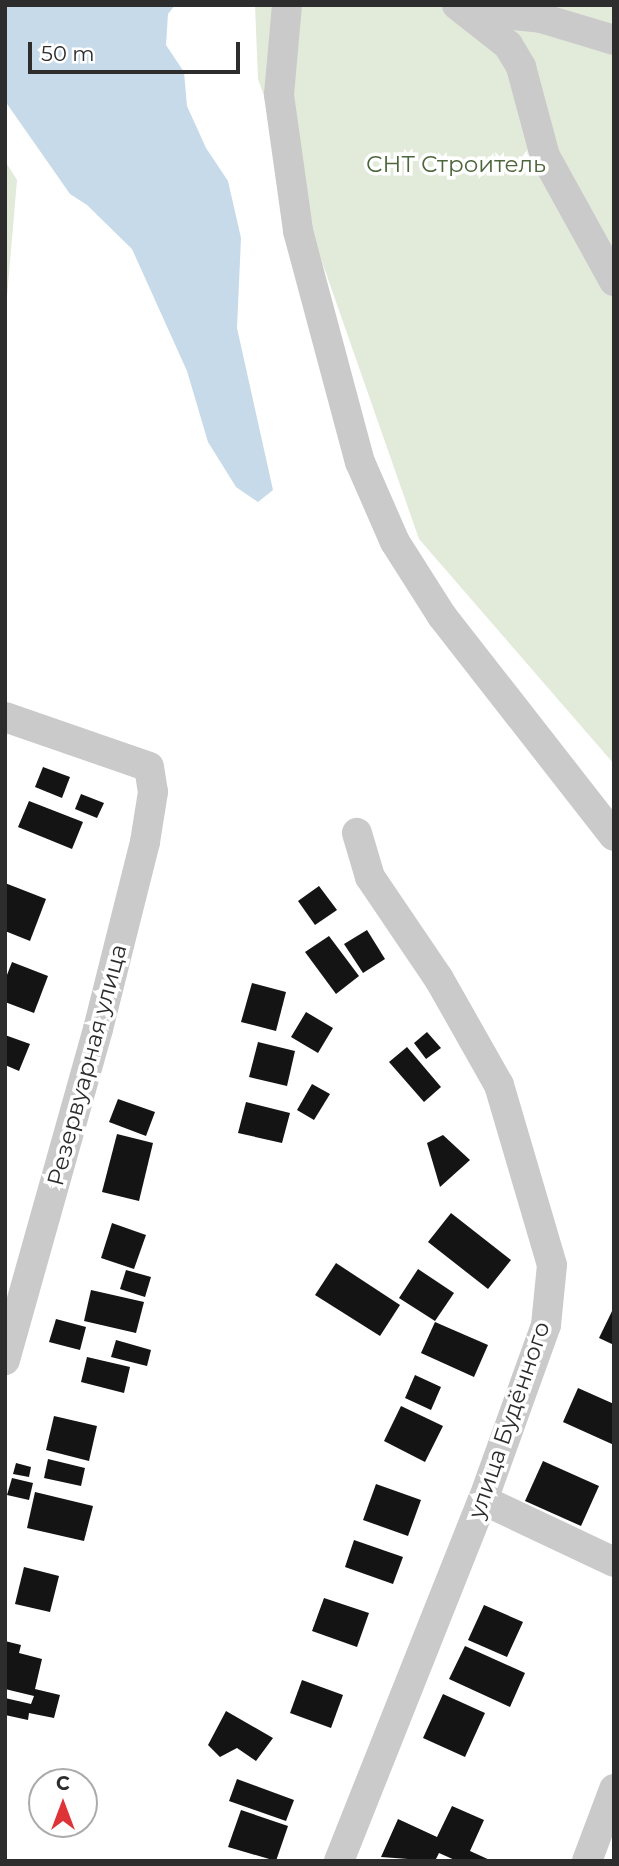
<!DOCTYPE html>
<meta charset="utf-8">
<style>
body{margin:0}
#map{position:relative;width:619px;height:1866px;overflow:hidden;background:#fff;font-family:Montserrat,sans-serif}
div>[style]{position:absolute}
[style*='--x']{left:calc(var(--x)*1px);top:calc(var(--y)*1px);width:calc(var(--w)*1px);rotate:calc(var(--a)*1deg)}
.green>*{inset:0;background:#e2eada}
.water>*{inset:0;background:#c7dae9}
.building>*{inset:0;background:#141414}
.street>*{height:30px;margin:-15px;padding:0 15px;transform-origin:15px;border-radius:15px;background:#cacaca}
span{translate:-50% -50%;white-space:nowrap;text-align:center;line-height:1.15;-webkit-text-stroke:7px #fff;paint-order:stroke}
.park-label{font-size:23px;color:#4d663c}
.street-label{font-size:23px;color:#2d2d2d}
.frame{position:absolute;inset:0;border:7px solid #2d2d2d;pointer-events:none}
.north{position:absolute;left:28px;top:1768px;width:70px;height:70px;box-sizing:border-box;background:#fff;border:2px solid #ababab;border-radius:50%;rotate:0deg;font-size:19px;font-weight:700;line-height:28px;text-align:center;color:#2d2d2d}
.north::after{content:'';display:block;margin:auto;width:24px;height:32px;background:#de3437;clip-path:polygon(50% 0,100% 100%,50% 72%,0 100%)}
.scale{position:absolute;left:28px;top:42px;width:212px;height:32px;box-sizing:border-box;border:4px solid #2d2d2d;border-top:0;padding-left:9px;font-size:21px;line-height:24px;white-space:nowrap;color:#2d2d2d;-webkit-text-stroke:5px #fff;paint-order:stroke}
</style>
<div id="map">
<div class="green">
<i style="clip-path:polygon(255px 5px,614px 5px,614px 764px,419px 539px,258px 79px)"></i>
<i style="clip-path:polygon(5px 161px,17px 180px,5px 320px)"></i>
</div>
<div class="water">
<i style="clip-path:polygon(5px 5px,175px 5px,168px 14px,166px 45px,184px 72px,187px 106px,206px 148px,228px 181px,241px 238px,237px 328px,273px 490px,258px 502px,236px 487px,208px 442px,187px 371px,132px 249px,87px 205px,70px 194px,5px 101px)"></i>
</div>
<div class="building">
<i style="clip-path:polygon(43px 767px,70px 777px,62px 798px,35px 787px)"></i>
<i style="clip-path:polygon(81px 794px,104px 803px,97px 818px,75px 809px)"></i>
<i style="clip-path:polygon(29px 801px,83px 822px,72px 849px,18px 827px)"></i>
<i style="clip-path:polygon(5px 883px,46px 899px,30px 941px,5px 931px)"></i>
<i style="clip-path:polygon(319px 886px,337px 910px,315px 925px,298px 901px)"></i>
<i style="clip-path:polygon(367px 930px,385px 959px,363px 973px,344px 944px)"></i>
<i style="clip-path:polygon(329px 936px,359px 976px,336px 994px,305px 952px)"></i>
<i style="clip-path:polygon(12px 962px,48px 976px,34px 1013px,5px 1002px,5px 980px)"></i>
<i style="clip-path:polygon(252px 983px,286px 992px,276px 1031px,241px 1022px)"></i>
<i style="clip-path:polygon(306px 1012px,333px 1028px,318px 1053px,291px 1037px)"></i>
<i style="clip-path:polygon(427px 1032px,441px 1048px,426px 1059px,414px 1043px)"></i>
<i style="clip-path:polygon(5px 1035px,30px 1044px,19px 1071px,5px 1065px)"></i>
<i style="clip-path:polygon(258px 1042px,295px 1051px,287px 1086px,249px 1077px)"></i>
<i style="clip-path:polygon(407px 1047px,441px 1087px,424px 1102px,389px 1062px)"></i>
<i style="clip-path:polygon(312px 1084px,330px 1094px,314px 1120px,297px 1110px)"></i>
<i style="clip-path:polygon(118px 1099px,155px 1112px,146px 1136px,109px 1122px)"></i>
<i style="clip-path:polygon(246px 1102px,290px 1113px,282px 1143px,238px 1133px)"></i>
<i style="clip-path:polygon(117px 1134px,153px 1143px,139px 1201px,102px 1192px)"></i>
<i style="clip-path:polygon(443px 1135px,470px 1160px,440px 1187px,427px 1143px)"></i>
<i style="clip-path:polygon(451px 1213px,511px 1260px,488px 1289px,428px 1242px)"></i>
<i style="clip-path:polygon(112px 1223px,146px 1235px,134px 1269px,101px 1258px)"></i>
<i style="clip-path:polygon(336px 1263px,400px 1305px,380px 1336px,315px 1295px)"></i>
<i style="clip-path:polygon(418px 1269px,454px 1293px,435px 1321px,399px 1298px)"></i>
<i style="clip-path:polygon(126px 1270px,151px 1277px,145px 1297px,120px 1289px)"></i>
<i style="clip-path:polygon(91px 1290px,144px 1302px,136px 1333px,84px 1321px)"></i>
<i style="clip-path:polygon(614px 1307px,614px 1345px,599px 1338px)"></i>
<i style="clip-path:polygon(56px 1319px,86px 1327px,80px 1350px,49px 1342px)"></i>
<i style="clip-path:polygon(435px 1322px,488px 1345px,474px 1377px,421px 1353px)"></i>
<i style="clip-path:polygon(116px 1340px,151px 1350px,147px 1366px,111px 1357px)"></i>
<i style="clip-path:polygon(87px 1357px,130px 1367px,124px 1393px,81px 1382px)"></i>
<i style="clip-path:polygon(415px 1375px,441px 1387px,431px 1410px,405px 1398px)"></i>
<i style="clip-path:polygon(578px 1388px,614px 1404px,614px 1445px,563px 1422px)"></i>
<i style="clip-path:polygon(401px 1406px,443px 1426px,425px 1462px,384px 1441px)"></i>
<i style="clip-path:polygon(54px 1416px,97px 1426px,89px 1461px,46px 1450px)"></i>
<i style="clip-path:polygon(48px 1459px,85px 1468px,81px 1486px,44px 1478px)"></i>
<i style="clip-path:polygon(543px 1461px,599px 1486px,581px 1526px,525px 1501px)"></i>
<i style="clip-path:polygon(16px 1463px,31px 1467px,29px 1477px,13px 1474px)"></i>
<i style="clip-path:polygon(12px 1478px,33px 1483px,29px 1500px,7px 1495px)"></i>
<i style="clip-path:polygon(376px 1484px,421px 1500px,408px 1536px,363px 1520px)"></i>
<i style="clip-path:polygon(35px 1492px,93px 1506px,84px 1541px,27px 1528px)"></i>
<i style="clip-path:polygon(354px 1540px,403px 1557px,393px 1584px,345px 1567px)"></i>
<i style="clip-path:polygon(24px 1567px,59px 1576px,50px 1612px,15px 1604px)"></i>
<i style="clip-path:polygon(324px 1598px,369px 1613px,357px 1647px,312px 1631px)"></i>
<i style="clip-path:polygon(484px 1605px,523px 1622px,507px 1657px,468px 1640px)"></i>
<i style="clip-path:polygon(5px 1641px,21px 1645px,19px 1653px,42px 1659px,35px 1689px,60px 1695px,54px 1718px,29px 1713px,28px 1720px,5px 1715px,5px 1698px,31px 1704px,34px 1696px,5px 1689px)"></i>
<i style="clip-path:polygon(465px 1646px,525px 1673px,510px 1707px,449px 1679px)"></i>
<i style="clip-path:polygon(302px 1680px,343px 1695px,331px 1728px,290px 1713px)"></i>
<i style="clip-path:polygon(443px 1694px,485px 1713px,465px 1757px,423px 1738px)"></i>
<i style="clip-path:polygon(226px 1711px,273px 1738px,256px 1761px,237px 1748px,220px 1757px,208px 1745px)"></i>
<i style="clip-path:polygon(237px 1779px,294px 1800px,286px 1821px,229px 1801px)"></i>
<i style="clip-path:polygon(452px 1806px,484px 1820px,470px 1851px,492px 1861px,457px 1861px,439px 1853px,435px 1861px,381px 1857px,398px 1819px,437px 1837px)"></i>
<i style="clip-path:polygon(241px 1810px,288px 1826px,276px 1861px,228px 1847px)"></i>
</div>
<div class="street">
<i style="--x:287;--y:5;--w:90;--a:95.1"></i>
<i style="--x:279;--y:95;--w:137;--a:82"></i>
<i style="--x:298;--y:231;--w:239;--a:75"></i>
<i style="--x:360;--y:462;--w:87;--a:66.4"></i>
<i style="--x:395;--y:542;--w:88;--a:57.6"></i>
<i style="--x:442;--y:616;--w:279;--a:52"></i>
<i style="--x:457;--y:5;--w:65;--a:38.1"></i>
<i style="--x:508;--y:45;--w:26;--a:59"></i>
<i style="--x:521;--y:67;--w:92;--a:74.9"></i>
<i style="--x:545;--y:156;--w:143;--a:61.1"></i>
<i style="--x:465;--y:10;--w:76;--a:6"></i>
<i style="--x:541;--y:18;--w:76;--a:16.8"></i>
<i style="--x:5;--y:717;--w:152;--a:19.1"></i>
<i style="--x:149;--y:767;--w:25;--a:81"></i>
<i style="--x:153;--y:792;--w:51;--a:99.1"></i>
<i style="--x:145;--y:842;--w:193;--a:104.1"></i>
<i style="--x:98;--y:1029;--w:344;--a:105.7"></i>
<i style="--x:483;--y:1500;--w:145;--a:25.3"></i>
<i style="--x:339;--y:1861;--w:389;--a:-68.3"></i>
<i style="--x:483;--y:1500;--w:186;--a:-70.2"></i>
<i style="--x:546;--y:1325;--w:60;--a:-84.3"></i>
<i style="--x:552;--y:1265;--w:188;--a:-106.4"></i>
<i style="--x:499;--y:1085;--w:122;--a:-119.5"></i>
<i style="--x:439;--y:979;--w:123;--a:-124.1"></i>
<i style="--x:370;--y:877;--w:46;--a:-106.5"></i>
<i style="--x:587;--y:1861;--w:77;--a:-69.4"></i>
</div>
<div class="park-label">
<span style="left:456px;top:164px">СНТ Строитель</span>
</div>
<div class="street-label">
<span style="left:87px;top:1065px;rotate:-75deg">Резервуарная улица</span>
<span style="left:509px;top:1420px;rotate:-71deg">улица Будённого</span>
</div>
<div class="frame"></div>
<div class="north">С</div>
<div class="scale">50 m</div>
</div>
